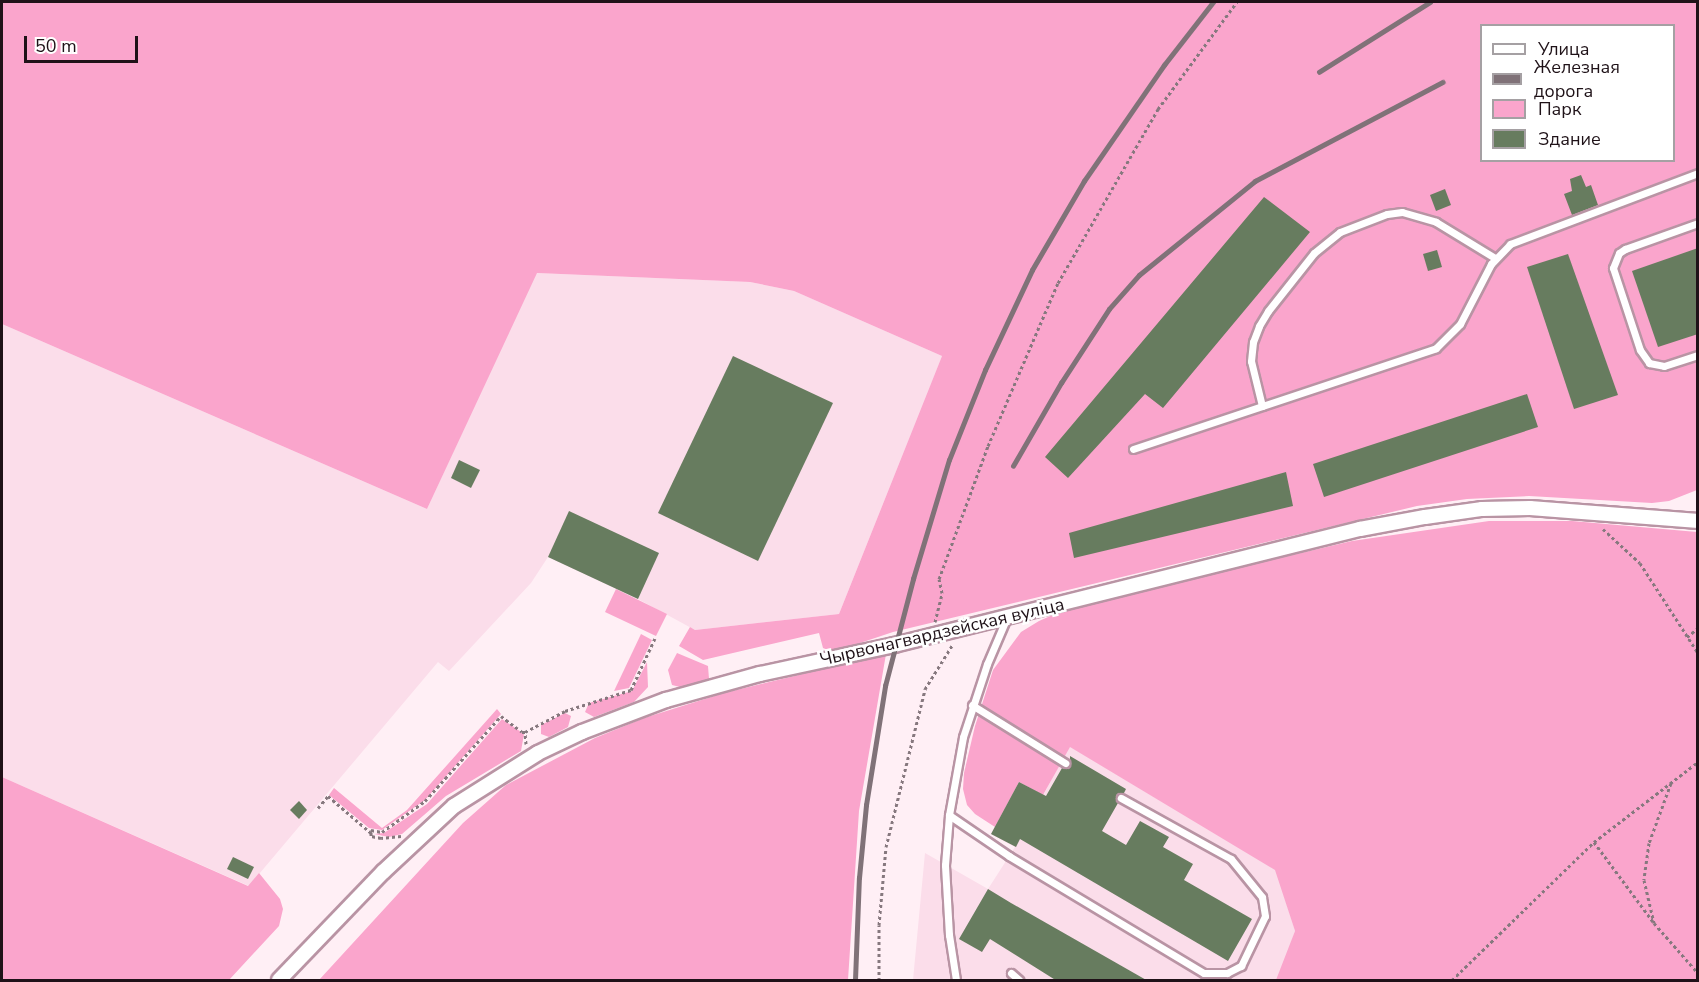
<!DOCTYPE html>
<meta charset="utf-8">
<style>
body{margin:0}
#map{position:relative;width:1699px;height:982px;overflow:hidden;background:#ffeff5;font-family:"Nunito Sans",sans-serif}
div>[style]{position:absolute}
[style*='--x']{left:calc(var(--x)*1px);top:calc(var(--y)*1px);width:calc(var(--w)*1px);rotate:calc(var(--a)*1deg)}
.built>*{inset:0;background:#fbddea}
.green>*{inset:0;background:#faa5cc}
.building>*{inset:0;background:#677c5f}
.path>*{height:3px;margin-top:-1.5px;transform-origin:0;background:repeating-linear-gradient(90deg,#86787e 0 3px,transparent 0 6px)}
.roads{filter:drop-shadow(2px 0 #b994a4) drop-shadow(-2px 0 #b994a4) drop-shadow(0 2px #b994a4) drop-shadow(0 -2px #b994a4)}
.lane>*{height:7px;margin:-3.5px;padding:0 3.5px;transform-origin:3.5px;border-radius:3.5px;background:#fff}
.street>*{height:14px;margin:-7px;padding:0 7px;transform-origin:7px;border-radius:7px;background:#fff}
.rail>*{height:4.5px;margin:-2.25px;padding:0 2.25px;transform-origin:2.25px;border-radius:2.25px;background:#807278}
span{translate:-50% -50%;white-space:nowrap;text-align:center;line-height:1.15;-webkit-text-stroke:5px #fff;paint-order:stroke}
.street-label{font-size:18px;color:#1f1218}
.frame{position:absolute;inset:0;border:3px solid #1f1218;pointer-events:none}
.legend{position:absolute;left:1480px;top:24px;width:195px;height:138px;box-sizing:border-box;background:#fff;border:2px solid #a5a0a3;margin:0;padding:8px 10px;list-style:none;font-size:18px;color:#1f1218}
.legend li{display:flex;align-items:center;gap:12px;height:30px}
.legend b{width:30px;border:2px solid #a5a0a3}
.scale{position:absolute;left:24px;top:36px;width:114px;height:27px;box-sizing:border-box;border:3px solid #1f1218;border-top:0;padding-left:8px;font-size:18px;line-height:21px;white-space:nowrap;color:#1f1218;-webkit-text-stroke:4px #fff;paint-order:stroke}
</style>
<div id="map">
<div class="built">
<i style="clip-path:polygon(536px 273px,750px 282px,794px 291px,942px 356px,839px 614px,695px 630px,638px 599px,548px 557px,531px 583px,449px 671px,438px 662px,249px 886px,2px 777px,2px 324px,427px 509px)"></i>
<i style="clip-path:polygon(1069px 746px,1276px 870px,1295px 931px,1278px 980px,913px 980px,925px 853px,988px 889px,1015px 847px,991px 834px,1019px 782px,1044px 794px)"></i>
</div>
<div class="green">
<i style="clip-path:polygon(evenodd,2px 2px,1697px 2px,1697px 490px,1669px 501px,1652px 503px,1529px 496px,1467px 499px,1417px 506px,893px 632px,833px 652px,823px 648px,819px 633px,703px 660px,679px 646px,690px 627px,695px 630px,839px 614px,942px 356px,794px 291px,750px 282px,537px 273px,427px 509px,2px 324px,2px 2px,1482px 26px,1674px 26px,1674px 160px,1482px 160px,1482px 26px)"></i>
<i style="clip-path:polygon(1489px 521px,1572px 521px,1697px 532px,1697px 980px,1276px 980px,1295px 931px,1275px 870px,1070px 747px,1043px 795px,1019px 782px,995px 827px,975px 814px,967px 805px,963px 789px,964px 773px,975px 726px,993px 670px,1021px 632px,1039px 621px,1064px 610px,1093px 602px,1352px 541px)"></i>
<i style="clip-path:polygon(616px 589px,667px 614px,656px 636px,605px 612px)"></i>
<i style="clip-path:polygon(641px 634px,652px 640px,629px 688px,614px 691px)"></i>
<i style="clip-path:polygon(677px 653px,708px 666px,709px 679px,684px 688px,672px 685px,668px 670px)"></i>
<i style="clip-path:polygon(886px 654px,859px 811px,848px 980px,319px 980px,463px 823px,506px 785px,595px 738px,644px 718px,724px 693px)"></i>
<i style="clip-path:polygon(647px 662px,648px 687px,634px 702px,594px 717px,585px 712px,589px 703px,632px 691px)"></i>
<i style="clip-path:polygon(497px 709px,501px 714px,425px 800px,382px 830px,369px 828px,329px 795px,334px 788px,382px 828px,407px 810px)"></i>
<i style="clip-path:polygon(565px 713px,571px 716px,568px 727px,549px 737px,541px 734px,541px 725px)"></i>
<i style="clip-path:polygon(502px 719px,524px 734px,521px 751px,446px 796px,402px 834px,389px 837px,374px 834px,384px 833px,427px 804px)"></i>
<i style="clip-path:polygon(2px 777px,248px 886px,259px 873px,280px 899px,283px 909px,279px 926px,229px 980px,2px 980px)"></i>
</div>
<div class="building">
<i style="clip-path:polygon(1581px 175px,1586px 187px,1591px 185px,1598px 205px,1572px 215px,1564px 194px,1572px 191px,1570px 179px)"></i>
<i style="clip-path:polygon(1445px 189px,1451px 205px,1436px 211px,1430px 195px)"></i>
<i style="clip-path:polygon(1264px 197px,1310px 232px,1163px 408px,1145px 394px,1068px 478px,1045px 457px)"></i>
<i style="clip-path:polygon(1698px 248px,1698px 334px,1658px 347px,1632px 271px)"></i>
<i style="clip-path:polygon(1437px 250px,1442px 267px,1428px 271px,1423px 254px)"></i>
<i style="clip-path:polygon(1568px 254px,1618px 395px,1574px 409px,1527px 267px)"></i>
<i style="clip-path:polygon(733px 356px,833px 403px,758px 561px,658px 513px)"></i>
<i style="clip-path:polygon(1527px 394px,1538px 427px,1324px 497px,1313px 464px)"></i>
<i style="clip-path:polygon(459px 460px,480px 470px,471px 488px,451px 478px)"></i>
<i style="clip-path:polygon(1286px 472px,1293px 506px,1074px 558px,1069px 533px)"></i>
<i style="clip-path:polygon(569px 511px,659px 553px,638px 599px,548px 557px)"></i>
<i style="clip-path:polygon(1070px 756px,1126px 789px,1124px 793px,1116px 795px,1118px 803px,1102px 831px,1126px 845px,1140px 821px,1169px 837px,1163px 847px,1193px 864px,1184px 880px,1252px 919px,1228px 961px,1020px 839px,1016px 847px,991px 834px,1019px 782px,1046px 796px,1062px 768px,1070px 765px)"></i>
<i style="clip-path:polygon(299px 801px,307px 810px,299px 819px,290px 810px)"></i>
<i style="clip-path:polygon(233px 857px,254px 867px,248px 879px,227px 869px)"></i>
<i style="clip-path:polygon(988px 889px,1011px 903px,1148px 981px,1057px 981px,990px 939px,982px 952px,959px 939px)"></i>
</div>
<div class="path">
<i style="--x:1603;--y:529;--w:50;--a:42.6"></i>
<i style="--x:1640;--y:563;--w:107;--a:57.2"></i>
<i style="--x:935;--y:622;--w:30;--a:-76"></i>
<i style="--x:942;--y:593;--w:14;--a:-102"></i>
<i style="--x:939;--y:579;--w:142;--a:-69.8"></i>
<i style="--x:988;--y:446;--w:177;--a:-66.8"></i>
<i style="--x:1058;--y:283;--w:201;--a:-60.1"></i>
<i style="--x:1158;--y:109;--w:133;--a:-53.6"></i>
<i style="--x:1687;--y:637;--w:14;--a:-39"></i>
<i style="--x:526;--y:744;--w:12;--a:-95"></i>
<i style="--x:525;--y:732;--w:45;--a:-27.7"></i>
<i style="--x:565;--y:711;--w:69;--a:-17.7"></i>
<i style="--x:631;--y:690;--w:57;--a:-65.2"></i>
<i style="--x:1671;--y:783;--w:64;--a:110.1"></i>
<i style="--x:1649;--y:843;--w:37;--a:98"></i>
<i style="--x:1644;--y:880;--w:44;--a:76.9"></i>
<i style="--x:1654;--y:923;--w:67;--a:48.7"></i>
<i style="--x:318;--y:808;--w:16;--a:-50"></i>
<i style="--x:328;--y:796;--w:57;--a:40.7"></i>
<i style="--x:401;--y:836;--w:20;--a:174"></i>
<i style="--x:381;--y:838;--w:10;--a:-169"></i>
<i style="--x:371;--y:836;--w:6;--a:-90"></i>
<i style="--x:371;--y:830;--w:11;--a:10"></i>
<i style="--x:382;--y:832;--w:53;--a:-35.8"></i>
<i style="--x:425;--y:801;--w:114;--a:-48.2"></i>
<i style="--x:501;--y:716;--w:26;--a:37"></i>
<i style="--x:522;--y:732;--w:3;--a:0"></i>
<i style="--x:1594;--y:842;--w:131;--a:-37.6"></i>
<i style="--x:879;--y:980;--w:55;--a:-90"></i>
<i style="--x:879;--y:925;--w:78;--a:-84.9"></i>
<i style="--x:886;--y:847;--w:163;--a:-76.1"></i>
<i style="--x:925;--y:689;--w:53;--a:-58.1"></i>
<i style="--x:1452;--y:980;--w:198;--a:-44.2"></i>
<i style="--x:1594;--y:842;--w:101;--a:53.5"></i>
</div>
<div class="roads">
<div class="lane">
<i style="--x:1698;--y:223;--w:77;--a:160.4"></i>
<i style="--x:1625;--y:249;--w:7;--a:146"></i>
<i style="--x:1619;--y:253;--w:16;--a:112"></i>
<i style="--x:1613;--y:268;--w:86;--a:71.8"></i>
<i style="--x:1640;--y:350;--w:16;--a:55"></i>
<i style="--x:1649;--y:363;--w:15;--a:11"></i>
<i style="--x:1664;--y:366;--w:36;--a:-18"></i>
<i style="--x:1262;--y:406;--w:46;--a:-103.7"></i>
<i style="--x:1251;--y:361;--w:19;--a:-84"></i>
<i style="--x:1253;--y:342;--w:17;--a:-69"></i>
<i style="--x:1259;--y:326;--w:17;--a:-59"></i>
<i style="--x:1268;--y:311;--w:74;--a:-51.6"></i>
<i style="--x:1314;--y:253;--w:33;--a:-39"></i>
<i style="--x:1340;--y:232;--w:50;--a:-21"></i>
<i style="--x:1387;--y:214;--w:15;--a:-8"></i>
<i style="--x:1402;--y:212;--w:35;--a:16"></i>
<i style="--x:1436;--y:222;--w:69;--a:31.4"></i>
<i style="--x:1133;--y:449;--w:319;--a:-18.4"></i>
<i style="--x:1436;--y:348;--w:34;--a:-45"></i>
<i style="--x:1460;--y:324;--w:68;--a:-62.7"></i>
<i style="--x:1491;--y:264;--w:28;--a:-46"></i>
<i style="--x:1510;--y:244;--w:201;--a:-20.7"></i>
<i style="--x:972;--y:705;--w:110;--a:31.9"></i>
<i style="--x:949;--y:815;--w:73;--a:34.3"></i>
<i style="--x:1009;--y:856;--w:227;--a:31"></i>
<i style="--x:1204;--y:973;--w:23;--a:0"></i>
<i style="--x:1227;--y:973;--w:16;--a:-27"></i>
<i style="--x:1241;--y:966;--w:55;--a:-64.4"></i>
<i style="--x:1265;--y:916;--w:19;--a:-99"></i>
<i style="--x:1262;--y:897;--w:49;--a:-129.2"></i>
<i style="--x:1231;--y:859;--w:126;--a:-151"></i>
<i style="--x:1011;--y:973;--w:11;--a:41"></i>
<i style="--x:956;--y:980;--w:46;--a:-98.8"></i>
<i style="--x:949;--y:935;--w:70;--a:-93.3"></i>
<i style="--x:945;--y:865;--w:50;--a:-85.4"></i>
<i style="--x:949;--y:815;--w:79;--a:-79.8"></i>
<i style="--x:963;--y:737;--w:77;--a:-71.8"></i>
<i style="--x:987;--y:664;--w:51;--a:-66.9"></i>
</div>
<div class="street">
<i style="--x:279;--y:980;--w:150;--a:-46.1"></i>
<i style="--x:383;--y:872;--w:97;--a:-42.9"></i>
<i style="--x:454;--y:806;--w:99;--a:-32.2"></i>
<i style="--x:538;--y:753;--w:49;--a:-25.5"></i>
<i style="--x:582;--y:732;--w:90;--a:-20.9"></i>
<i style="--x:666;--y:700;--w:98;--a:-15.5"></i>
<i style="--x:760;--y:674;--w:137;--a:-12.2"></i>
<i style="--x:894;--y:645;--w:480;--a:-14"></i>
<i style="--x:1360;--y:529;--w:66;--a:-10.5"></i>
<i style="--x:1425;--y:517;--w:58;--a:-8"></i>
<i style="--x:1482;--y:509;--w:48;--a:-1.2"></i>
<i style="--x:1530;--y:508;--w:169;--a:4.4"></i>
</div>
</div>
<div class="rail">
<i style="--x:1319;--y:72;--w:131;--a:-32.2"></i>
<i style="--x:1013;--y:466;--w:96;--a:-60"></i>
<i style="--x:1061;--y:383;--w:88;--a:-57"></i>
<i style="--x:1109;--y:309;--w:45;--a:-48.6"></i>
<i style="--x:1139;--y:275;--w:149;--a:-39"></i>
<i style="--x:1255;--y:181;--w:212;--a:-27.8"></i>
<i style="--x:855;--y:980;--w:102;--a:-87.8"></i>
<i style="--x:859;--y:878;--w:73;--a:-84.5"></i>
<i style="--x:866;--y:805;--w:121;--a:-80.9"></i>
<i style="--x:885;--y:686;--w:111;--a:-75.3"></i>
<i style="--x:913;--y:579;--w:124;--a:-73.2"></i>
<i style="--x:949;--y:460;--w:97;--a:-68.2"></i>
<i style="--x:985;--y:370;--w:110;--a:-64.8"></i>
<i style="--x:1032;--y:270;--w:103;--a:-59.7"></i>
<i style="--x:1084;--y:181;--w:141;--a:-55.4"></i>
<i style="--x:1164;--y:65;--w:80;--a:-52.1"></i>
</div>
<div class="street-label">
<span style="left:942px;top:632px;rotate:-13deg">Чырвонагвардзейская вуліца</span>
</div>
<div class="frame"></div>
<ul class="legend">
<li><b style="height:8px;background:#fff"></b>Улица</li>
<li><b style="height:8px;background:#807278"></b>Железная дорога</li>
<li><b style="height:16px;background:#faa5cc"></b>Парк</li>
<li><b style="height:16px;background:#677c5f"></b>Здание</li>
</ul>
<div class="scale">50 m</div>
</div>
